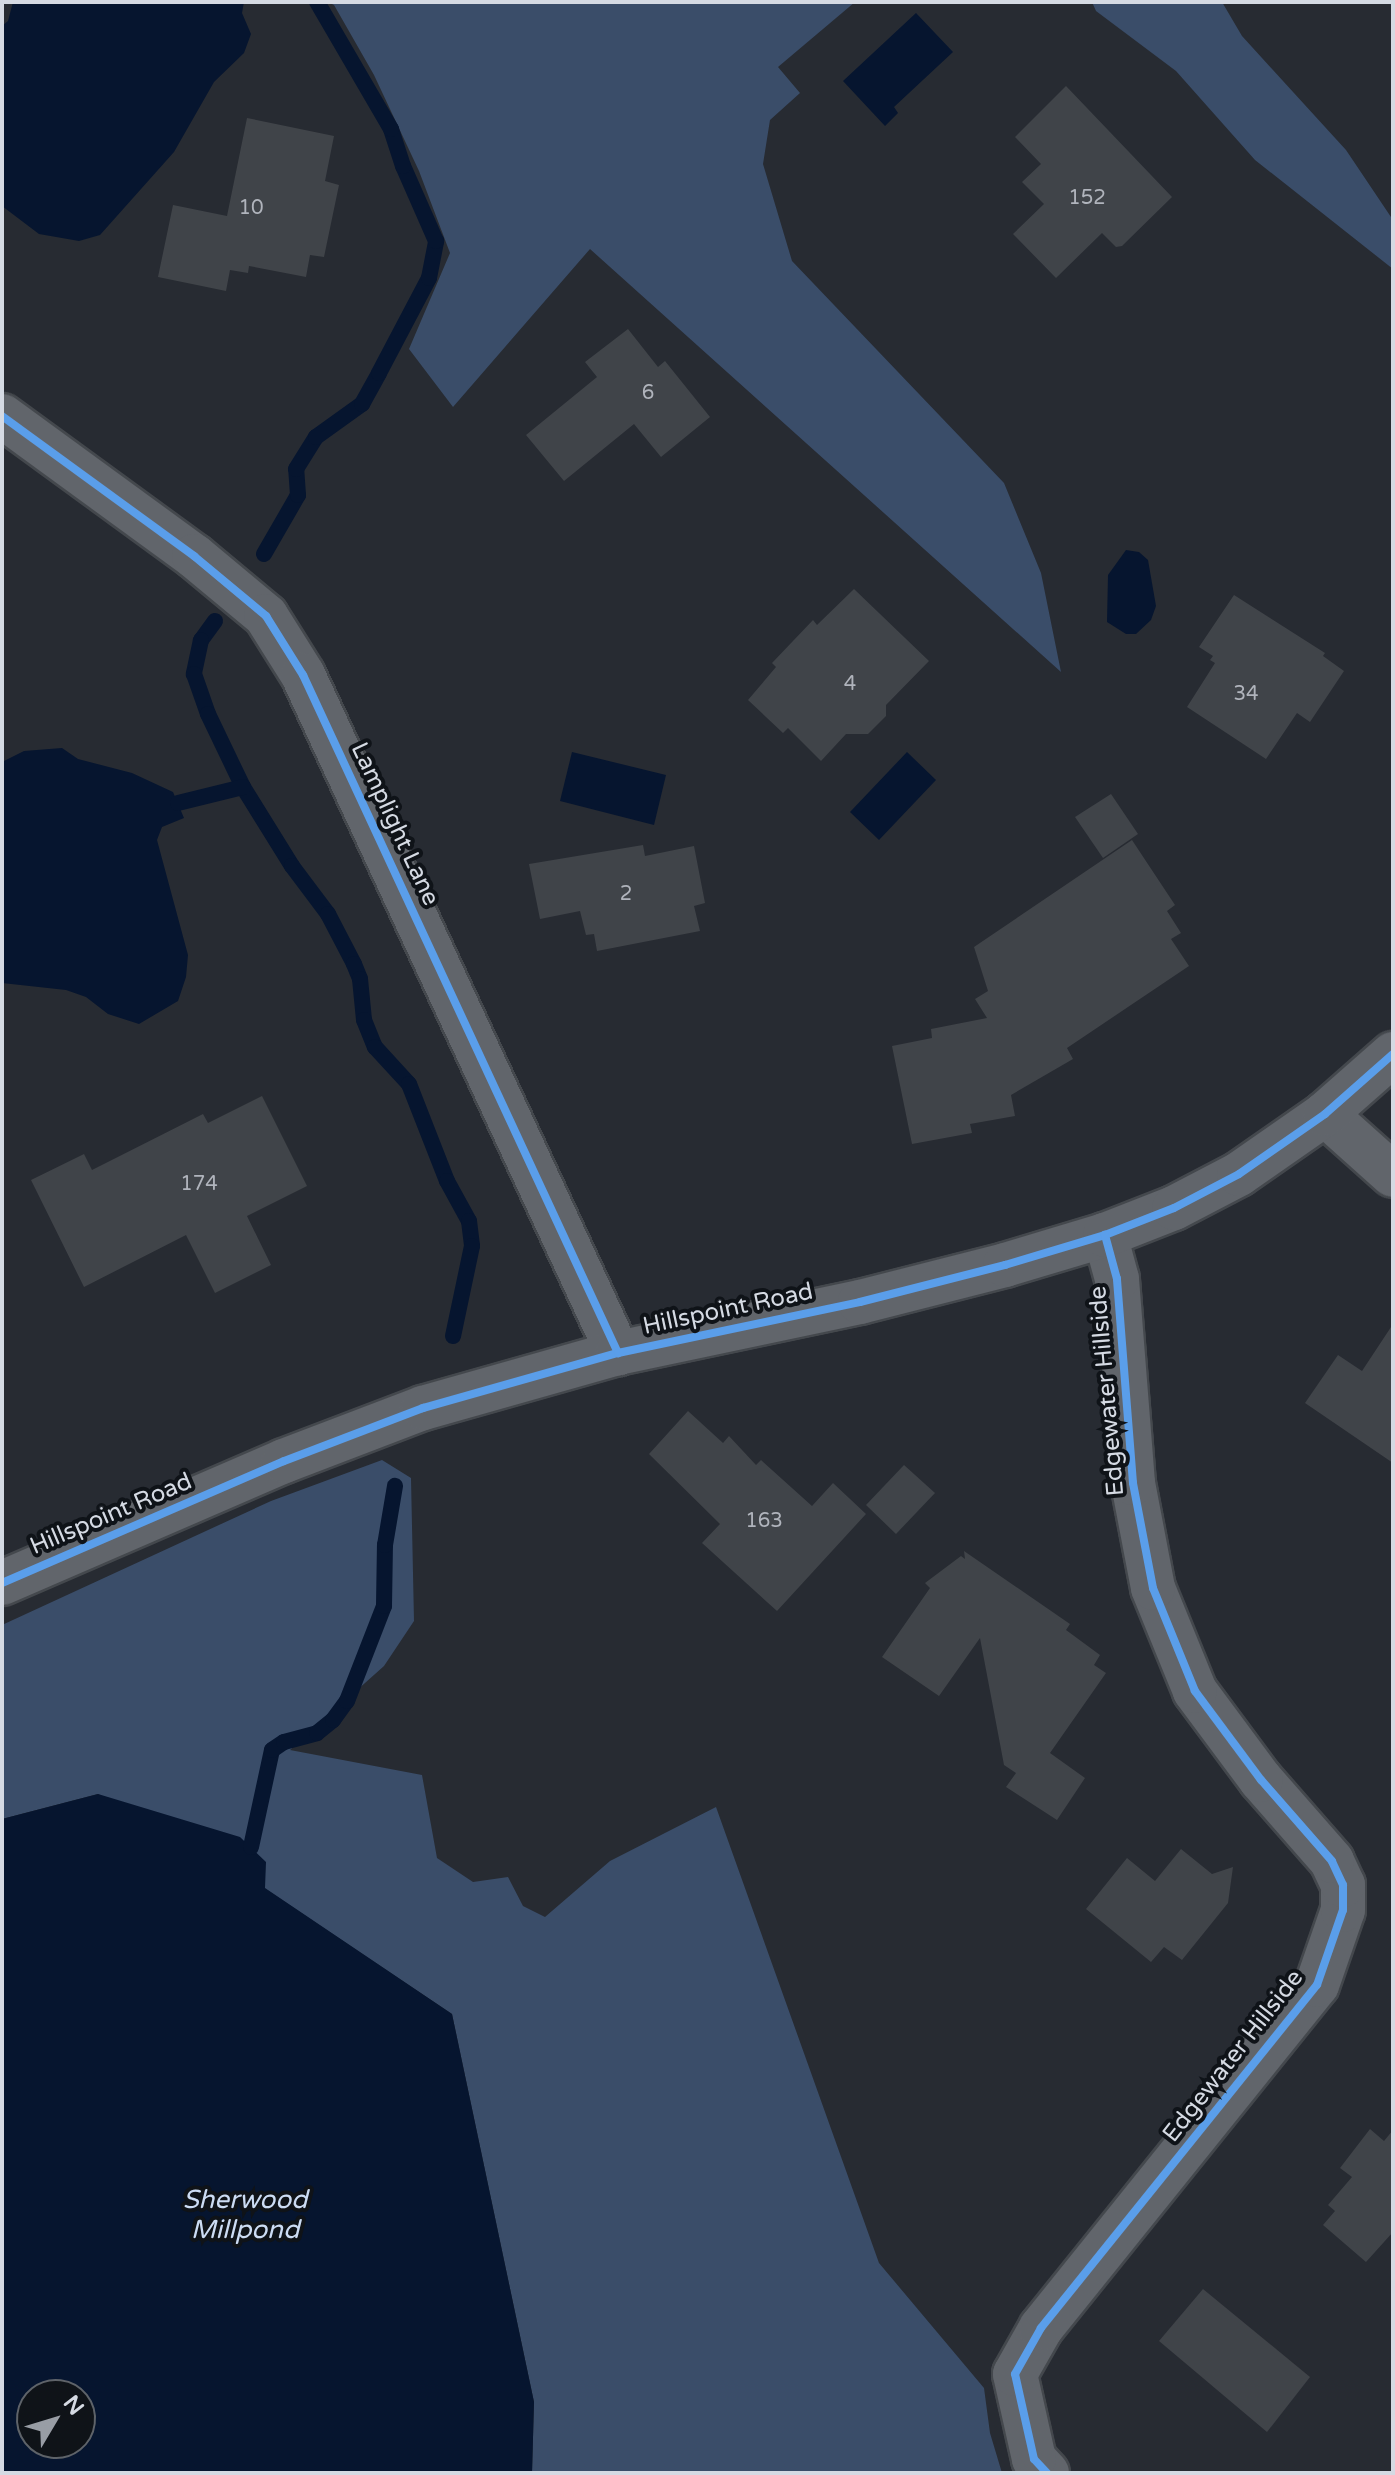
<!DOCTYPE html>
<style>
body{margin:0}
#map{position:relative;width:1395px;height:2475px;overflow:hidden;background:#272b32;font-family:"Varela Round",sans-serif}
div>[style]{position:absolute}
[style*='--x']{left:calc(var(--x)*1px);top:calc(var(--y)*1px);width:calc(var(--w)*1px);rotate:calc(var(--a)*1deg)}
.green>*{inset:0;background:#3a4d69}
.water>*{inset:0;background:#06152f}
.stream>*{height:16px;margin:-8px;padding:0 8px;transform-origin:8px;border-radius:8px;background:#06152f}
.building>*{inset:0;background:#404449}
.roads{filter:drop-shadow(2px 0 #44484d) drop-shadow(-2px 0 #44484d) drop-shadow(0 2px #44484d) drop-shadow(0 -2px #44484d)}
.minor>*{height:44px;margin:-22px;padding:0 22px;transform-origin:22px;border-radius:22px;background:#61656b}
.tertiary>*{height:44px;margin:-22px;padding:0 22px;transform-origin:22px;border-radius:22px;background:#61656b}
.cycleway>*{height:8px;margin:-4px;padding:0 4px;transform-origin:4px;border-radius:4px;background:#5a9eea}
span{translate:-50% -50%;white-space:nowrap;text-align:center;line-height:1.15;-webkit-text-stroke:8px #0f1318;paint-order:stroke}
.number-label{font-size:20px;color:#b0b4bc}
.number-label span{-webkit-text-stroke-width:0}
.street-label{font-size:24px;color:#d5dae3}
.water-label{font-size:26px;color:#ccdcf3;font-style:italic}
.frame{position:absolute;inset:0;border:4px solid #d5dae3;pointer-events:none}
.north{position:absolute;left:16px;top:2379px;width:80px;height:80px;box-sizing:border-box;background:#0f1318;border:2px solid #5e6369;border-radius:50%;rotate:52deg;font-size:22px;font-weight:700;line-height:32px;text-align:center;color:#d5dae3}
.north::after{content:'';display:block;margin:auto;width:28px;height:36px;background:#989da5;clip-path:polygon(50% 0,100% 100%,50% 72%,0 100%)}
</style>
<div id="map">
<div class="green">
<i style="clip-path:polygon(328px 2px,855px 2px,778px 67px,800px 93px,770px 120px,763px 164px,792px 261px,1004px 483px,1041px 573px,1061px 672px,590px 249px,453px 407px,409px 349px,450px 253px,419px 171px,374px 75px,334px 5px)"></i>
<i style="clip-path:polygon(1092px 2px,1222px 2px,1242px 36px,1346px 150px,1393px 220px,1393px 269px,1255px 160px,1176px 71px,1096px 11px)"></i>
<i style="clip-path:polygon(382px 1460px,411px 1478px,414px 1621px,384px 1666px,290px 1750px,422px 1775px,437px 1858px,473px 1882px,508px 1877px,523px 1906px,545px 1917px,610px 1861px,716px 1807px,879px 2263px,984px 2388px,990px 2433px,1002px 2473px,532px 2473px,534px 2402px,452px 2014px,264px 1888px,98px 1794px,2px 1819px,2px 1625px,271px 1501px)"></i>
</div>
<div class="water">
<i style="clip-path:polygon(13px 2px,244px 2px,242px 13px,251px 34px,244px 53px,214px 82px,174px 152px,100px 235px,79px 241px,39px 234px,2px 206px,2px 26px,8px 21px)"></i>
<i style="clip-path:polygon(916px 13px,953px 52px,894px 107px,898px 113px,885px 126px,843px 81px)"></i>
<i style="clip-path:polygon(1126px 550px,1139px 552px,1148px 560px,1156px 606px,1151px 620px,1136px 634px,1126px 634px,1107px 622px,1108px 575px)"></i>
<i style="clip-path:polygon(62px 748px,78px 759px,132px 773px,173px 792px,184px 818px,162px 827px,157px 840px,188px 955px,186px 977px,178px 1001px,139px 1024px,108px 1014px,86px 997px,66px 990px,2px 983px,2px 762px,24px 751px)"></i>
<i style="clip-path:polygon(572px 752px,666px 775px,654px 825px,560px 801px)"></i>
<i style="clip-path:polygon(907px 752px,936px 780px,879px 840px,850px 812px)"></i>
<i style="clip-path:polygon(evenodd,98px 1794px,240px 1837px,266px 1862px,265px 1888px,452px 2014px,534px 2402px,532px 2473px,2px 2473px,2px 1819px,98px 1794px,80px 2395px,80px 2443px,32px 2443px,32px 2395px,80px 2395px)"></i>
</div>
<div class="stream">
<i style="--x:264;--y:554;--w:68;--a:-60"></i>
<i style="--x:298;--y:495;--w:26;--a:-94"></i>
<i style="--x:296;--y:469;--w:38;--a:-58"></i>
<i style="--x:316;--y:437;--w:57;--a:-35.7"></i>
<i style="--x:362;--y:404;--w:35;--a:-61"></i>
<i style="--x:379;--y:373;--w:107;--a:-62.2"></i>
<i style="--x:429;--y:278;--w:38;--a:-79"></i>
<i style="--x:436;--y:241;--w:82;--a:-113.7"></i>
<i style="--x:403;--y:166;--w:39;--a:-108"></i>
<i style="--x:391;--y:129;--w:147;--a:-120.2"></i>
<i style="--x:215;--y:621;--w:24;--a:126"></i>
<i style="--x:201;--y:640;--w:35;--a:102"></i>
<i style="--x:194;--y:674;--w:42;--a:70.7"></i>
<i style="--x:208;--y:714;--w:81;--a:64.4"></i>
<i style="--x:243;--y:787;--w:93;--a:58.2"></i>
<i style="--x:292;--y:866;--w:60;--a:53.1"></i>
<i style="--x:328;--y:914;--w:56;--a:62.5"></i>
<i style="--x:354;--y:964;--w:16;--a:68"></i>
<i style="--x:360;--y:979;--w:41;--a:84.4"></i>
<i style="--x:364;--y:1020;--w:29;--a:68"></i>
<i style="--x:375;--y:1047;--w:50;--a:47.4"></i>
<i style="--x:409;--y:1084;--w:104;--a:68.6"></i>
<i style="--x:447;--y:1181;--w:46;--a:61.2"></i>
<i style="--x:469;--y:1221;--w:25;--a:83"></i>
<i style="--x:472;--y:1246;--w:92;--a:101.9"></i>
<i style="--x:178;--y:803;--w:67;--a:-13.8"></i>
<i style="--x:251;--y:1847;--w:99;--a:-77.8"></i>
<i style="--x:272;--y:1750;--w:14;--a:-34"></i>
<i style="--x:284;--y:1742;--w:34;--a:-15"></i>
<i style="--x:317;--y:1733;--w:21;--a:-39"></i>
<i style="--x:333;--y:1720;--w:24;--a:-54"></i>
<i style="--x:347;--y:1701;--w:102;--a:-68.7"></i>
<i style="--x:384;--y:1606;--w:61;--a:-89.1"></i>
<i style="--x:385;--y:1545;--w:60;--a:-80.4"></i>
</div>
<div class="building">
<i style="clip-path:polygon(1066px 86px,1172px 197px,1122px 246px,1116px 247px,1102px 233px,1056px 278px,1013px 234px,1044px 204px,1022px 182px,1041px 164px,1015px 137px)"></i>
<i style="clip-path:polygon(247px 118px,334px 136px,325px 181px,339px 185px,324px 257px,310px 255px,306px 277px,249px 266px,248px 273px,230px 270px,226px 291px,158px 277px,173px 205px,227px 216px)"></i>
<i style="clip-path:polygon(628px 329px,658px 367px,665px 361px,710px 417px,661px 457px,634px 424px,564px 481px,526px 435px,597px 377px,585px 362px)"></i>
<i style="clip-path:polygon(854px 589px,929px 661px,886px 705px,886px 716px,868px 734px,846px 734px,821px 761px,788px 728px,783px 733px,748px 700px,776px 667px,772px 663px,813px 620px,817px 625px)"></i>
<i style="clip-path:polygon(1234px 595px,1325px 653px,1323px 656px,1344px 671px,1310px 722px,1297px 713px,1266px 759px,1187px 707px,1215px 663px,1210px 660px,1213px 656px,1199px 647px)"></i>
<i style="clip-path:polygon(1111px 794px,1138px 834px,1103px 858px,1075px 817px)"></i>
<i style="clip-path:polygon(1132px 840px,1175px 905px,1167px 911px,1181px 933px,1171px 939px,1189px 966px,1067px 1048px,1073px 1059px,1011px 1095px,1015px 1116px,970px 1124px,972px 1133px,912px 1144px,892px 1046px,932px 1038px,931px 1029px,987px 1018px,975px 999px,988px 991px,974px 947px)"></i>
<i style="clip-path:polygon(643px 845px,645px 856px,694px 846px,705px 903px,694px 906px,700px 931px,597px 951px,594px 934px,586px 935px,580px 911px,540px 919px,529px 864px)"></i>
<i style="clip-path:polygon(262px 1096px,307px 1186px,247px 1216px,271px 1265px,215px 1293px,186px 1235px,84px 1287px,31px 1180px,84px 1154px,92px 1170px,203px 1114px,208px 1123px)"></i>
<i style="clip-path:polygon(1393px 1324px,1393px 1463px,1305px 1403px,1338px 1355px,1362px 1371px)"></i>
<i style="clip-path:polygon(688px 1411px,723px 1443px,729px 1436px,756px 1465px,761px 1460px,812px 1506px,833px 1483px,866px 1514px,777px 1611px,702px 1543px,720px 1524px,649px 1454px)"></i>
<i style="clip-path:polygon(904px 1465px,935px 1493px,896px 1534px,866px 1505px)"></i>
<i style="clip-path:polygon(964px 1551px,1070px 1624px,1066px 1630px,1100px 1655px,1094px 1665px,1106px 1673px,1050px 1753px,1085px 1778px,1057px 1820px,1006px 1787px,1016px 1773px,1004px 1765px,980px 1638px,939px 1696px,882px 1657px,930px 1588px,925px 1583px,961px 1556px,965px 1559px)"></i>
<i style="clip-path:polygon(1181px 1849px,1212px 1874px,1233px 1867px,1228px 1903px,1182px 1960px,1164px 1947px,1151px 1962px,1086px 1909px,1127px 1858px,1155px 1881px)"></i>
<i style="clip-path:polygon(1370px 2129px,1384px 2141px,1393px 2130px,1393px 2232px,1366px 2262px,1323px 2225px,1335px 2211px,1328px 2205px,1352px 2177px,1340px 2168px)"></i>
<i style="clip-path:polygon(1203px 2289px,1310px 2377px,1267px 2432px,1159px 2341px)"></i>
</div>
<div class="roads">
<div class="minor">
<i style="--x:2;--y:416;--w:238;--a:36.1"></i>
<i style="--x:194;--y:556;--w:94;--a:39.8"></i>
<i style="--x:266;--y:616;--w:70;--a:57.9"></i>
<i style="--x:303;--y:675;--w:748;--a:65.08"></i>
<i style="--x:1325;--y:1114;--w:91;--a:41.9"></i>
<i style="--x:1047;--y:2473;--w:19;--a:-133"></i>
<i style="--x:1034;--y:2459;--w:87;--a:-102.6"></i>
<i style="--x:1015;--y:2374;--w:53;--a:-60.5"></i>
<i style="--x:1041;--y:2328;--w:440;--a:-51.2"></i>
<i style="--x:1317;--y:1985;--w:79;--a:-70.9"></i>
<i style="--x:1343;--y:1910;--w:25;--a:-90"></i>
<i style="--x:1343;--y:1885;--w:26;--a:-115"></i>
<i style="--x:1332;--y:1861;--w:108;--a:-131.2"></i>
<i style="--x:1261;--y:1780;--w:111;--a:-126.6"></i>
<i style="--x:1195;--y:1691;--w:111;--a:-112.2"></i>
<i style="--x:1153;--y:1588;--w:107;--a:-100.8"></i>
<i style="--x:1133;--y:1483;--w:205;--a:-94.5"></i>
<i style="--x:1117;--y:1279;--w:46;--a:-105.3"></i>
</div>
<div class="tertiary">
<i style="--x:2;--y:1583;--w:307;--a:-23.4"></i>
<i style="--x:284;--y:1461;--w:149;--a:-20.9"></i>
<i style="--x:423;--y:1408;--w:203;--a:-15.8"></i>
<i style="--x:618;--y:1353;--w:247;--a:-11.9"></i>
<i style="--x:860;--y:1302;--w:150;--a:-14.3"></i>
<i style="--x:1005;--y:1265;--w:104;--a:-16.7"></i>
<i style="--x:1105;--y:1235;--w:74;--a:-21.4"></i>
<i style="--x:1174;--y:1208;--w:73;--a:-27.6"></i>
<i style="--x:1239;--y:1174;--w:105;--a:-34.9"></i>
<i style="--x:1325;--y:1114;--w:91;--a:-41.4"></i>
</div>
</div>
<div class="cycleway">
<i style="--x:2;--y:416;--w:238;--a:36.1"></i>
<i style="--x:194;--y:556;--w:94;--a:39.8"></i>
<i style="--x:266;--y:616;--w:70;--a:57.9"></i>
<i style="--x:303;--y:675;--w:748;--a:65.08"></i>
<i style="--x:2;--y:1583;--w:307;--a:-23.4"></i>
<i style="--x:284;--y:1461;--w:149;--a:-20.9"></i>
<i style="--x:423;--y:1408;--w:203;--a:-15.8"></i>
<i style="--x:618;--y:1353;--w:247;--a:-11.9"></i>
<i style="--x:860;--y:1302;--w:150;--a:-14.3"></i>
<i style="--x:1005;--y:1265;--w:104;--a:-16.7"></i>
<i style="--x:1105;--y:1235;--w:74;--a:-21.4"></i>
<i style="--x:1174;--y:1208;--w:73;--a:-27.6"></i>
<i style="--x:1239;--y:1174;--w:105;--a:-34.9"></i>
<i style="--x:1325;--y:1114;--w:91;--a:-41.4"></i>
<i style="--x:1047;--y:2473;--w:19;--a:-133"></i>
<i style="--x:1034;--y:2459;--w:87;--a:-102.6"></i>
<i style="--x:1015;--y:2374;--w:53;--a:-60.5"></i>
<i style="--x:1041;--y:2328;--w:440;--a:-51.2"></i>
<i style="--x:1317;--y:1985;--w:79;--a:-70.9"></i>
<i style="--x:1343;--y:1910;--w:25;--a:-90"></i>
<i style="--x:1343;--y:1885;--w:26;--a:-115"></i>
<i style="--x:1332;--y:1861;--w:108;--a:-131.2"></i>
<i style="--x:1261;--y:1780;--w:111;--a:-126.6"></i>
<i style="--x:1195;--y:1691;--w:111;--a:-112.2"></i>
<i style="--x:1153;--y:1588;--w:107;--a:-100.8"></i>
<i style="--x:1133;--y:1483;--w:205;--a:-94.5"></i>
<i style="--x:1117;--y:1279;--w:46;--a:-105.3"></i>
</div>
<div class="number-label">
<span style="left:1087px;top:198px">152</span>
<span style="left:251px;top:208px">10</span>
<span style="left:648px;top:393px">6</span>
<span style="left:850px;top:684px">4</span>
<span style="left:1246px;top:694px">34</span>
<span style="left:626px;top:894px">2</span>
<span style="left:199px;top:1184px">174</span>
<span style="left:764px;top:1521px">163</span>
</div>
<div class="street-label">
<span style="left:395px;top:824px;rotate:65deg">Lamplight Lane</span>
<span style="left:728px;top:1309px;rotate:-12deg">Hillspoint Road</span>
<span style="left:1107px;top:1391px;rotate:-95deg">Edgewater Hillside</span>
<span style="left:111px;top:1514px;rotate:-23deg">Hillspoint Road</span>
<span style="left:1233px;top:2056px;rotate:-52deg">Edgewater Hillside</span>
</div>
<div class="water-label">
<span style="left:245px;top:2215px">Sherwood<br>Millpond</span>
</div>
<div class="frame"></div>
<div class="north">N</div>
</div>
